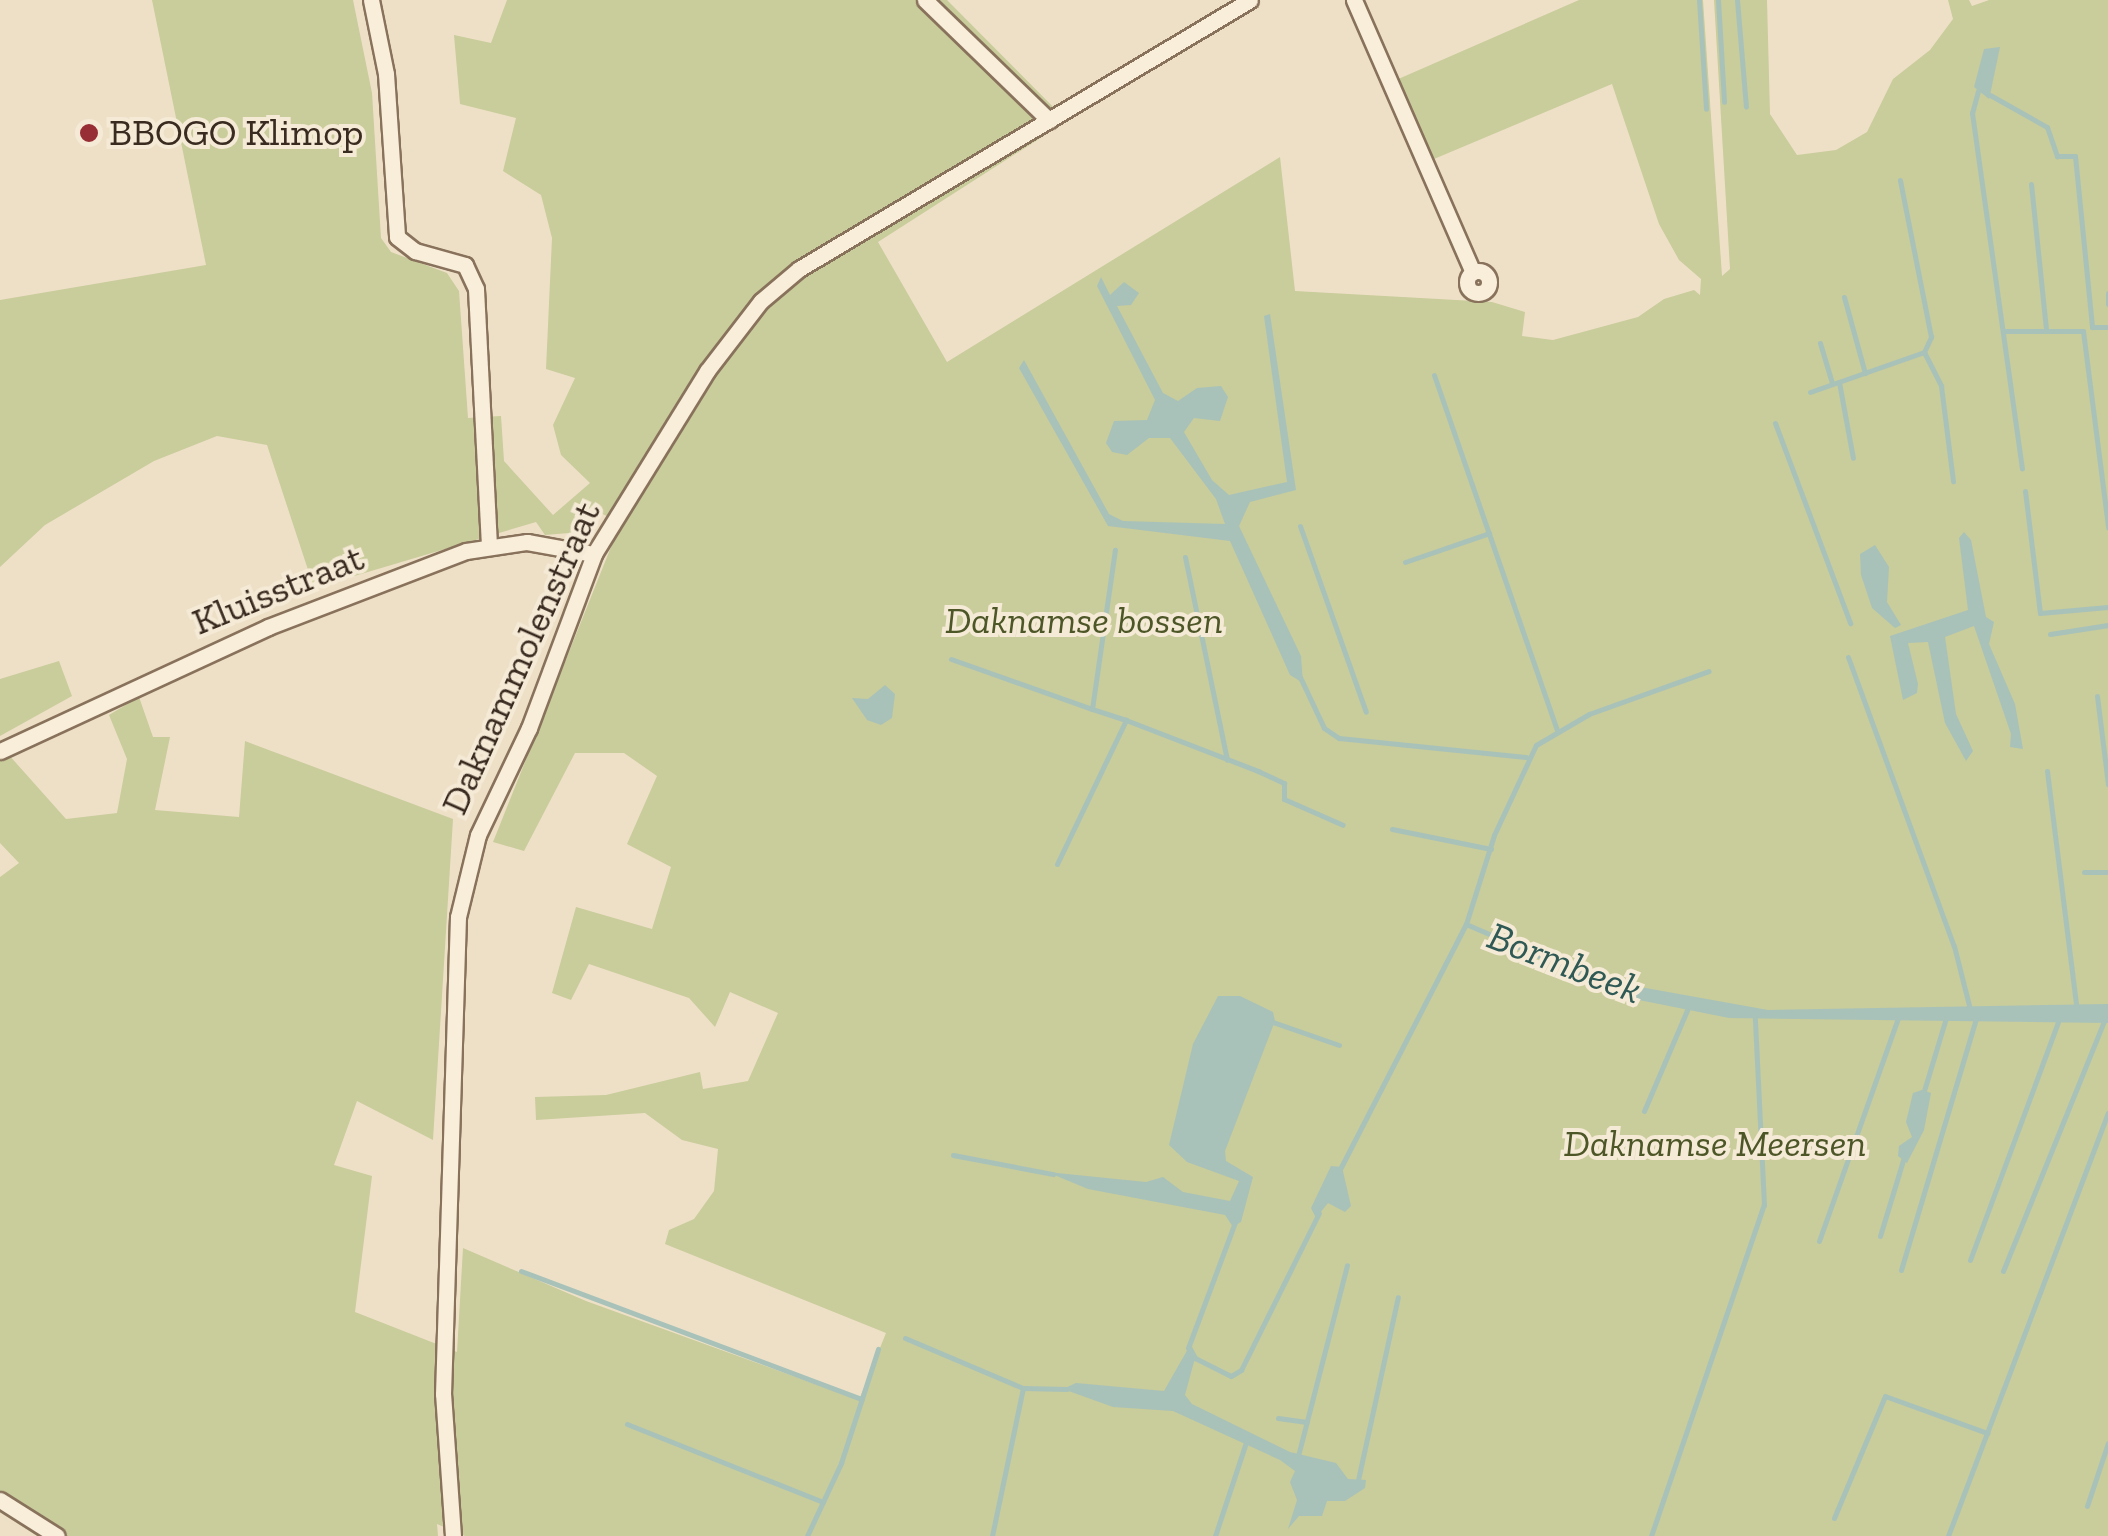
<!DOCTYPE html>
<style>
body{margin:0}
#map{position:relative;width:2108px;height:1536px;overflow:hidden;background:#eee0c7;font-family:"Zilla Slab",serif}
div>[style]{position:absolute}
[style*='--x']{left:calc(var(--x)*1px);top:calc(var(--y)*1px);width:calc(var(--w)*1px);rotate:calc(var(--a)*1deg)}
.green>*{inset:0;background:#c9cc9b}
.water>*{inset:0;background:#a8c2b9}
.stream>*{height:5px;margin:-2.5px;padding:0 2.5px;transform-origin:2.5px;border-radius:2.5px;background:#a8c2b9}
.roads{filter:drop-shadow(2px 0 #89725c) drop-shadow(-2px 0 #89725c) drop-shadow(0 2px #89725c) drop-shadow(0 -2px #89725c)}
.street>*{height:15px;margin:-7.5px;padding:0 7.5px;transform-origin:7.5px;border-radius:7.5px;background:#f8eeda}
.street>.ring{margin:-7.5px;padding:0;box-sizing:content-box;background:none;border:15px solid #f8eeda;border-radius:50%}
.dots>*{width:28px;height:28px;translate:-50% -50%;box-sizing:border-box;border:5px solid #f5ead6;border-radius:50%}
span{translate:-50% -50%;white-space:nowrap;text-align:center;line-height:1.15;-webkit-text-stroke:8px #f5ead6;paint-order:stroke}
.poi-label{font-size:38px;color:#3a2b20}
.left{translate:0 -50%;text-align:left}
.street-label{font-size:38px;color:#3a2b20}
.park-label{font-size:38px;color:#4d5627;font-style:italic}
.water-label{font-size:40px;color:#2f5954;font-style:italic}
</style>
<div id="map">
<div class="green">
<i style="clip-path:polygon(152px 0,353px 0,372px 93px,381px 238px,391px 252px,447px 273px,459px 291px,468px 418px,501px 416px,504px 461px,553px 515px,590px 483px,561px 455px,553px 425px,575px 378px,546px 369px,552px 238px,541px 195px,503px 171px,516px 118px,460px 104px,454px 35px,491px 43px,507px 0,947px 0,1067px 121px,878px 242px,947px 362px,1280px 157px,1295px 291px,1492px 302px,1525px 312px,1522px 336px,1553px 340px,1638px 317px,1664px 299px,1694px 290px,1700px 295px,1701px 279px,1679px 260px,1659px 224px,1612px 84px,1434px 159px,1396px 80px,1579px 0,1703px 0,1722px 276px,1730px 269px,1714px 0,1767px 0,1770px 114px,1797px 155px,1836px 150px,1867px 132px,1893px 79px,1930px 50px,1953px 19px,1948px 0,1969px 0,1972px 6px,1989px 0,2108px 0,2108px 1536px,465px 1536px,437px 1524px,438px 1536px,37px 1536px,0 1512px,0 877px,19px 863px,0 843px,0 745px,66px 819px,117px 813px,127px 759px,109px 715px,139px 697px,153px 737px,170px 737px,155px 810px,239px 817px,245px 741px,453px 819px,433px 1140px,357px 1101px,334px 1165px,372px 1176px,355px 1312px,457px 1352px,463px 1248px,586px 1301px,859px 1400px,886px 1333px,665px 1244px,669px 1230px,694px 1219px,714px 1191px,718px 1149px,682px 1140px,645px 1113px,536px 1120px,535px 1097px,606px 1095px,700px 1072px,703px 1089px,748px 1081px,778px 1013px,730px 992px,715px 1027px,689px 998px,589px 964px,571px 1000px,552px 993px,576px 907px,652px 929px,671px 867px,627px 844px,657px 776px,624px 753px,575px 753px,524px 851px,493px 842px,621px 522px,600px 513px,581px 532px,545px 535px,536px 522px,314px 588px,267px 445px,217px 436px,154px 461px,45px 525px,0 567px,0 300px,206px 265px)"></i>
<i style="clip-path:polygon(59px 661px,72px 696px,0 736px,0 679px)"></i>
</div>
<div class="water">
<i style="clip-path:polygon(2000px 47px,1990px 95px,1989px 99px,1974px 87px,1984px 49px)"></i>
<i style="clip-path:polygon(1101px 277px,1110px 295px,1124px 282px,1139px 293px,1131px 305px,1117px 306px,1163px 393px,1178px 401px,1197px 388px,1221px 386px,1228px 397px,1220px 421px,1194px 418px,1184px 432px,1212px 480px,1229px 495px,1287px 482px,1264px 316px,1270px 314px,1296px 490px,1250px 502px,1239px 526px,1301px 656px,1303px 683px,1290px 675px,1230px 541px,1108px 526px,1019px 368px,1024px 360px,1109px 514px,1123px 521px,1225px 524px,1216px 499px,1170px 438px,1149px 438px,1127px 455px,1112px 452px,1106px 443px,1114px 421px,1147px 420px,1155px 400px,1097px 286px)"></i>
<i style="clip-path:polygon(1964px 532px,1971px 540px,1986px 617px,1994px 622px,1989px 644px,2015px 704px,2023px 749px,2010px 747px,2011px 734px,1974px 626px,1945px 637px,1956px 714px,1973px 751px,1966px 761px,1945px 723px,1928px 642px,1908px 643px,1918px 684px,1917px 693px,1903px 700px,1890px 636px,1968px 610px,1959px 538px)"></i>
<i style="clip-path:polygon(1875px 545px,1889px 567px,1887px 602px,1901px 625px,1895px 628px,1872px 608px,1861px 575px,1860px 554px)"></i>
<i style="clip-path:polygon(885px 685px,895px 694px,892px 718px,881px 725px,867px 720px,852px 698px,868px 699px)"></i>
<i style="clip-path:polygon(1536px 951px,1629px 985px,1768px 1010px,2108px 1004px,2108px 1023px,1729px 1018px,1634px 999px,1532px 956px)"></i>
<i style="clip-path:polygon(1218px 996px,1240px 996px,1273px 1012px,1275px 1021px,1225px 1151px,1226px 1161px,1253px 1177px,1241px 1222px,1233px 1227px,1225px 1215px,1088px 1189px,1047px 1172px,1146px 1182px,1163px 1177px,1183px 1192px,1230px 1201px,1239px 1181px,1187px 1162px,1169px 1145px,1193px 1044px)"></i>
<i style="clip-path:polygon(1922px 1090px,1931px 1093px,1924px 1130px,1907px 1163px,1898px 1156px,1899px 1146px,1912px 1137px,1906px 1122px,1913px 1093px)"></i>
<i style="clip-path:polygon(1331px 1166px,1342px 1167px,1351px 1206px,1345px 1212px,1328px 1203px,1316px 1218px,1311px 1208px)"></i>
<i style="clip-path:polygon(1189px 1347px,1195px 1358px,1185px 1395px,1192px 1404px,1290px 1452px,1336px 1463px,1348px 1479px,1366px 1480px,1365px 1488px,1345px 1501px,1327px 1501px,1322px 1516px,1299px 1516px,1288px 1529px,1297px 1500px,1290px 1482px,1295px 1471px,1280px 1460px,1173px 1411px,1113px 1407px,1063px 1389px,1076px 1383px,1164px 1391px)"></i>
</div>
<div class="stream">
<i style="--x:1699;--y:0;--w:109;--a:86.3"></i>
<i style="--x:1718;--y:0;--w:102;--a:86.6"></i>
<i style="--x:1737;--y:0;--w:107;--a:85.2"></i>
<i style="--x:1978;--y:91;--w:23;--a:105"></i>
<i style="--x:1972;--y:113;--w:359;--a:82"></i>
<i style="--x:1990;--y:95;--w:65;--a:29.3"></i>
<i style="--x:2047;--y:127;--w:31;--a:71"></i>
<i style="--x:2057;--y:156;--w:18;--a:0"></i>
<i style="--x:2075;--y:156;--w:172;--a:84.3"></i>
<i style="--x:2092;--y:327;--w:16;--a:0"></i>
<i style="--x:2031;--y:184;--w:147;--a:84.1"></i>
<i style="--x:2108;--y:293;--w:11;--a:90"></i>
<i style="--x:1844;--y:297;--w:79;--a:74.6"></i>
<i style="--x:2004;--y:331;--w:79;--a:0"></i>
<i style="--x:2083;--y:331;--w:198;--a:82.7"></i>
<i style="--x:1820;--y:343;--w:42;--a:73.3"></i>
<i style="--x:1924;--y:352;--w:38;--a:63"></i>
<i style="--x:1941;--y:386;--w:96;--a:82.8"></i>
<i style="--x:1434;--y:375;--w:376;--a:70.9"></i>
<i style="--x:1839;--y:382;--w:77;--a:79.6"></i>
<i style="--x:1810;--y:392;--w:121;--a:-19.3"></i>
<i style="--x:1924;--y:352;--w:17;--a:-65"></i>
<i style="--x:1931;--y:337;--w:160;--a:-101.2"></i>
<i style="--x:1775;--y:423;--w:214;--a:69.4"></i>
<i style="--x:2025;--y:491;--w:123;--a:83"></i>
<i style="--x:2040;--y:613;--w:68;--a:-5"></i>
<i style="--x:1300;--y:526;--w:197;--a:70.5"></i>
<i style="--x:1185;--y:557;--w:207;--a:78.3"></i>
<i style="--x:1405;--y:562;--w:89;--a:-19"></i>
<i style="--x:2050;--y:634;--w:59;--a:-8.8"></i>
<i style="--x:1848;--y:657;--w:308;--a:69.9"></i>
<i style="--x:1954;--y:946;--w:69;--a:75.8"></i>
<i style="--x:951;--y:659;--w:150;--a:19.5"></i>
<i style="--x:1092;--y:709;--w:161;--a:-81.8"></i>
<i style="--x:1300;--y:677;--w:56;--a:64.8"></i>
<i style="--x:1324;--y:728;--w:18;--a:34"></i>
<i style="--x:1339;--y:738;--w:188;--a:5.8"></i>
<i style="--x:2097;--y:696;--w:89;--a:82.9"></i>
<i style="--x:1126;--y:720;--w:142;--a:21.1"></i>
<i style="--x:1258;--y:771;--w:29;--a:25"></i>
<i style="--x:1284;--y:783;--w:16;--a:90"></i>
<i style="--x:1284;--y:799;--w:64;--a:23.8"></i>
<i style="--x:2047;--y:771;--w:242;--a:82.9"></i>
<i style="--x:1392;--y:829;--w:101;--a:11.4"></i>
<i style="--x:1057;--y:864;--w:160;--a:-64.4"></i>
<i style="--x:1126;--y:720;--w:36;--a:-162"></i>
<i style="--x:2084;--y:872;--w:24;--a:0"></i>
<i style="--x:1466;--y:924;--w:93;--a:-72.5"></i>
<i style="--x:1494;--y:835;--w:99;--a:-65"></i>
<i style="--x:1536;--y:745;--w:61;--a:-30.3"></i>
<i style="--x:1589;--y:714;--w:127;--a:-19.7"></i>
<i style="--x:1270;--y:1021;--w:73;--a:19.2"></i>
<i style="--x:1923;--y:1094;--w:79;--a:-73.2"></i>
<i style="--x:1644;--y:1111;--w:112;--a:-66.9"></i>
<i style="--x:953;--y:1155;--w:102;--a:10.8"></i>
<i style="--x:1339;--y:1171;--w:278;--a:-62.8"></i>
<i style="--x:1466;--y:924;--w:81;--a:23.4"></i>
<i style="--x:1880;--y:1236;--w:83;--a:-73.1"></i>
<i style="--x:1819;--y:1241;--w:237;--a:-70.5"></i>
<i style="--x:1970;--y:1260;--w:257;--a:-69.7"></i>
<i style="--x:1901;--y:1270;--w:262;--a:-73.4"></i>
<i style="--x:521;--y:1271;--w:364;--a:20.6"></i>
<i style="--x:2003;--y:1271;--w:273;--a:-68"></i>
<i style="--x:905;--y:1338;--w:128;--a:23"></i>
<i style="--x:1023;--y:1388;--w:44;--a:1.3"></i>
<i style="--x:1189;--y:1347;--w:13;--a:61"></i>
<i style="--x:1195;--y:1358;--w:40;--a:26.6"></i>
<i style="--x:1231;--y:1376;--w:12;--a:-31"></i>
<i style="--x:1241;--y:1370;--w:175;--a:-63.6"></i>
<i style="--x:1188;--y:1348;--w:134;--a:-69.5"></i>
<i style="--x:1278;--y:1418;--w:29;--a:8"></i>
<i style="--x:627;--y:1424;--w:211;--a:21.7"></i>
<i style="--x:1298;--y:1456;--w:197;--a:-75.6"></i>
<i style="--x:1358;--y:1480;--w:187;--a:-77.7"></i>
<i style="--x:2087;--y:1506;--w:66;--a:-71.6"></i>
<i style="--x:1834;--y:1518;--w:132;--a:-67.3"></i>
<i style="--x:1885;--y:1396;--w:109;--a:19.9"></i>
<i style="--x:807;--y:1536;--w:81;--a:-65"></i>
<i style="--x:841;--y:1463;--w:120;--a:-72"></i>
<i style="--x:992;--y:1536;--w:151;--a:-78.2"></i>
<i style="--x:1215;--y:1536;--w:102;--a:-71.7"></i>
<i style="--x:1651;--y:1536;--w:350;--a:-71.2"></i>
<i style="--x:1764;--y:1205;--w:187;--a:-92.8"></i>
<i style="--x:1948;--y:1536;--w:452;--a:-69.3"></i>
</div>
<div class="roads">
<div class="street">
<i style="--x:371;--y:0;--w:76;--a:78.5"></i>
<i style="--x:386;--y:74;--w:163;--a:86.1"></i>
<i style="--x:397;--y:237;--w:23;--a:38"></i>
<i style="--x:415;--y:251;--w:52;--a:15.6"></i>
<i style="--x:465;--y:265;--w:26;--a:65"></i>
<i style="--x:476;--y:289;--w:256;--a:87.1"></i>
<i style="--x:925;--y:0;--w:173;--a:44.1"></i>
<i style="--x:1354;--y:0;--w:297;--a:66.4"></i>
<i class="ring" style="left:1467px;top:271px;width:7px;height:7px"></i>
<i style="--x:0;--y:751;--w:295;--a:-24.8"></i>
<i style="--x:268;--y:627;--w:212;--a:-21"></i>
<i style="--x:466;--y:551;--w:62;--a:-8.4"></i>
<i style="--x:527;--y:542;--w:68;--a:10.2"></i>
<i style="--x:0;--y:1500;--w:67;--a:32.3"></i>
<i style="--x:453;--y:1536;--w:142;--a:-94"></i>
<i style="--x:443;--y:1394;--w:477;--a:-88.2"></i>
<i style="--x:458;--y:917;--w:84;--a:-76.3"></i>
<i style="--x:478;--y:835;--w:119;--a:-64.5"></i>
<i style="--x:529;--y:728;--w:186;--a:-69.5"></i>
<i style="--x:594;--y:554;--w:215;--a:-58.3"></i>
<i style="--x:707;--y:371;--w:88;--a:-52.4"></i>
<i style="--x:761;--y:301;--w:50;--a:-40.1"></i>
<i style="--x:799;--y:269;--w:525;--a:-30.81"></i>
</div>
</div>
<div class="dots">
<i style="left:89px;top:133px;background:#972d35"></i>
</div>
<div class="poi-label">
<span class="left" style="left:109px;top:133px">BBOGO Klimop</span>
</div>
<div class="street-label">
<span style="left:278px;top:590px;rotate:-22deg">Kluisstraat</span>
<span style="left:521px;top:658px;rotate:-66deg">Daknammolenstraat</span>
</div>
<div class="park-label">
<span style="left:1084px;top:621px">Daknamse bossen</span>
<span style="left:1715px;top:1144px">Daknamse Meersen</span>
</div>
<div class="water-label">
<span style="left:1565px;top:962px;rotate:21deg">Bormbeek</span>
</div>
</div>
